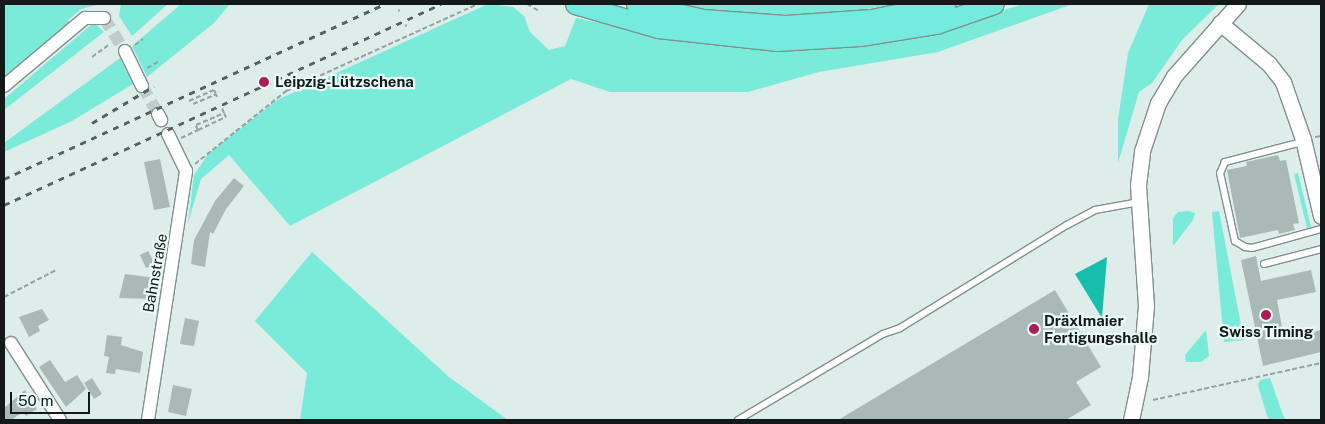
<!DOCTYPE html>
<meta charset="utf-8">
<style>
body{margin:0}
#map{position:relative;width:1325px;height:424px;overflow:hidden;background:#ddedea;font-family:"Public Sans",sans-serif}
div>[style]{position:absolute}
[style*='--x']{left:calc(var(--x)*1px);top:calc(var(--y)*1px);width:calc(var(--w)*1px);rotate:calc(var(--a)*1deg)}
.green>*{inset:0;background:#7aead9}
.water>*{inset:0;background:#16beab}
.building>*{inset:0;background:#a9b9b6}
.minor-tunnel>*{height:12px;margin-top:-6px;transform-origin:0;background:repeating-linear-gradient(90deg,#bfcdca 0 12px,transparent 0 18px)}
.path>*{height:2px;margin-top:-1px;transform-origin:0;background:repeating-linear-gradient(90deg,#95a29f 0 5px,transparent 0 7.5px)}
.roads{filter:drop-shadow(1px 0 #81908d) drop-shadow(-1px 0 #81908d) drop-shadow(0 1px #81908d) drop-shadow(0 -1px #81908d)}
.service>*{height:6px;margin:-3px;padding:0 3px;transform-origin:3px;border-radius:3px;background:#fff}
.minor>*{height:12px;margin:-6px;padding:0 6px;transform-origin:6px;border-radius:6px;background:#fff}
.tertiary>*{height:15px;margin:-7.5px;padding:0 7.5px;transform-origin:7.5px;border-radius:7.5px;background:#fff}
.primary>*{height:19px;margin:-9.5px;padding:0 9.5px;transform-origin:9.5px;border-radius:9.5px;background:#73ebde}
.rail>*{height:3px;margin-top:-1.5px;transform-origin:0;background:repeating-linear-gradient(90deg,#56605e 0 6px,transparent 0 12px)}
.dots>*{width:14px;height:14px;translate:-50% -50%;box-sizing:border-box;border:2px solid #eafbf7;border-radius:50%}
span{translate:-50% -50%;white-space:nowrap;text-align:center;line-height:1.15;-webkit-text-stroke:4.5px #eafbf7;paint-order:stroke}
.poi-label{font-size:15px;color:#131918;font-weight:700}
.left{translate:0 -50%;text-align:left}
.street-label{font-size:15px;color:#131918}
.frame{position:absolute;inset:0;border:5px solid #131918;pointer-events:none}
.scale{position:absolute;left:10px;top:392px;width:80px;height:22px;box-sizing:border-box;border:2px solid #131918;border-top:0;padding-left:6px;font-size:15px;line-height:18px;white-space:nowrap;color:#131918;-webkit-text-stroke:4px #eafbf7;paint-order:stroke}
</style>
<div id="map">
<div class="green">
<i style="clip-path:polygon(4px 4px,101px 4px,81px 9px,68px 20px,70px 24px,4px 79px)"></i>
<i style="clip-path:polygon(121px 4px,168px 4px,132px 36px,119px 16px)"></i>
<i style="clip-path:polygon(181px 4px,230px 4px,214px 23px,147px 77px,132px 46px)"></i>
<i style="clip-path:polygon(488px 4px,513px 7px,524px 16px,530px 32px,549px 50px,565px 46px,576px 18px,708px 45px,813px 49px,918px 37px,1023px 4px,1073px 4px,938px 52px,819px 72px,748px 92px,610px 92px,571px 79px,290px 226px,229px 155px,201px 179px,188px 223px,194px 175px,208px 154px,277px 100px)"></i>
<i style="clip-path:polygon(672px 4px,897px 4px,848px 12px,770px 15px,691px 9px)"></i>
<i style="clip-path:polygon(1149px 4px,1219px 4px,1182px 40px,1152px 83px,1139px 92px,1118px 163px,1118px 120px,1128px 53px)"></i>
<i style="clip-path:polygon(96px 24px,104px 32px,4px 110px,4px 99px,91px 25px)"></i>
<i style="clip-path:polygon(120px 58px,133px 84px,72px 121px,4px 152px,4px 143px)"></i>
<i style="clip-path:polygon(1298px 173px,1311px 227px,1307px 228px,1294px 174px)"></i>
<i style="clip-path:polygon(1189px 211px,1195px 213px,1193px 220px,1173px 246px,1173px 218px,1178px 212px)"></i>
<i style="clip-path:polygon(1219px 211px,1244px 340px,1224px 342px,1212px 212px)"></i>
<i style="clip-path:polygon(312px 252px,449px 377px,508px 420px,300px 420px,307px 373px,255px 321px)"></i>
<i style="clip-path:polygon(1206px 330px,1209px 356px,1201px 362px,1186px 362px,1185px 355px)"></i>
<i style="clip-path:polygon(1270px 378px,1283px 415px,1286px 420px,1270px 420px,1267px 416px,1258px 385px,1260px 380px)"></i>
</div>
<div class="water">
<i style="clip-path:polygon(1107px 257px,1102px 318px,1075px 274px)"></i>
</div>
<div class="building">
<i style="clip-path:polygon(1278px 155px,1280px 161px,1286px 160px,1299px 223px,1293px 224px,1295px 230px,1279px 234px,1278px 230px,1240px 238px,1227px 170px,1247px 166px,1246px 162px)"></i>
<i style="clip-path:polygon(160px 159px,170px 207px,154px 210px,144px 162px)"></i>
<i style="clip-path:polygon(234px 178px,244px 186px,226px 209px,213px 234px,210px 232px,205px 267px,191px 264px,194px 240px,215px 201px)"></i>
<i style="clip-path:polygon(148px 251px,155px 264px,146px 268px,140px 255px)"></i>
<i style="clip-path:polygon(1256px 256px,1261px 281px,1311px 270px,1316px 292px,1277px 300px,1284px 338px,1321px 330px,1321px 352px,1263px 366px,1241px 260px)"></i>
<i style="clip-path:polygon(125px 274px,156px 278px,153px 299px,119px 298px)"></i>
<i style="clip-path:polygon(1055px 290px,1101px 367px,1076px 382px,1091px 405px,1066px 420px,838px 420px)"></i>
<i style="clip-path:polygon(42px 309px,49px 320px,38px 326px,40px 331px,29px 337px,19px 317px)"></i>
<i style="clip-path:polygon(185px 318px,199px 321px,194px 346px,180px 344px)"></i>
<i style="clip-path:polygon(107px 335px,122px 337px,121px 345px,143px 352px,140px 373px,116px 369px,115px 374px,106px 373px,109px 357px,104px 356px)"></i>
<i style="clip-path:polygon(50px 360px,65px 382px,77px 375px,86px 389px,66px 407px,39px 367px)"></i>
<i style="clip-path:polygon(92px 378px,102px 394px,94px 399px,84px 383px)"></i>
<i style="clip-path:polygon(173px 385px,192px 389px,186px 416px,168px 412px)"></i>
<i style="clip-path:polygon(25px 390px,37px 409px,26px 416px,23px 412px,11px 420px,4px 420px,4px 408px)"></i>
</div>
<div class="minor-tunnel">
<i style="--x:104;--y:18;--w:39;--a:58"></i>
<i style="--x:142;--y:86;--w:32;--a:60"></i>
</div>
<div class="path">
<i style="--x:527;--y:4;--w:14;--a:30"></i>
<i style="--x:398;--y:11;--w:2;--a:-27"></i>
<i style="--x:405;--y:26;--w:2;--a:-27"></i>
<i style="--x:135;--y:45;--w:10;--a:-37"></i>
<i style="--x:92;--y:57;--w:22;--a:-36"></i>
<i style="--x:147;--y:68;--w:13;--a:-29"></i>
<i style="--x:189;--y:101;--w:27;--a:-24"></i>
<i style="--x:214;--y:90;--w:4;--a:63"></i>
<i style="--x:193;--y:104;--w:25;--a:-23"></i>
<i style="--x:216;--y:94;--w:3;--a:72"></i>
<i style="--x:196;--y:125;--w:30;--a:-23"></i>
<i style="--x:224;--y:113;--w:5;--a:-112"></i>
<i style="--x:198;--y:130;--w:31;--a:-25"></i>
<i style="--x:226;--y:117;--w:4;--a:-117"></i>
<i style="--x:1315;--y:137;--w:6;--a:-9"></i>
<i style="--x:181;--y:138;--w:19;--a:-25"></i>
<i style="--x:198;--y:130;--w:7;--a:-117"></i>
<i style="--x:195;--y:164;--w:117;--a:-38.7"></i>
<i style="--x:286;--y:91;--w:211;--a:-24.4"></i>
<i style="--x:4;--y:297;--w:59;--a:-27.4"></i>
<i style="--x:1153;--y:400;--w:172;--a:-12.4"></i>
</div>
<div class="roads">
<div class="service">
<i style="--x:1302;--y:142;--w:80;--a:165.4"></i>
<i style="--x:1225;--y:162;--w:12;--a:114"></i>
<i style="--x:1220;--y:173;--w:70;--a:77.6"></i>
<i style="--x:1235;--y:241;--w:12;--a:31"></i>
<i style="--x:1245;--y:247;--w:7;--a:8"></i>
<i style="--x:1252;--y:248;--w:72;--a:-15.4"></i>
<i style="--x:1264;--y:264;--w:59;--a:-14.7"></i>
<i style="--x:738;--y:420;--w:169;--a:-30.7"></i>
<i style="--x:883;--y:334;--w:18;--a:-19"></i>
<i style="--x:900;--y:328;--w:196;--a:-31.7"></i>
<i style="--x:1067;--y:225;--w:32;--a:-28"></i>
<i style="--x:1095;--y:210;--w:45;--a:-10.3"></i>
</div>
<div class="minor">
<i style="--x:125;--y:51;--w:39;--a:64"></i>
<i style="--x:4;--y:86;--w:106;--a:-40"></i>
<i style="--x:85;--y:18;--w:19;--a:0"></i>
<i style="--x:158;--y:114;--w:7;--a:63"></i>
<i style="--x:11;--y:343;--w:91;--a:57.5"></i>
<i style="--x:148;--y:420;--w:252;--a:-81.3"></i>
<i style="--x:186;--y:171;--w:41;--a:-115.9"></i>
</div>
<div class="tertiary">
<i style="--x:1220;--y:23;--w:64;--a:39.9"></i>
<i style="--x:1269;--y:64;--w:23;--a:52"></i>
<i style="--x:1283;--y:82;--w:60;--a:70.7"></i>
<i style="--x:1303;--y:139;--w:79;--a:76.8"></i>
<i style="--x:1131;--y:420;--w:44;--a:-78.2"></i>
<i style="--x:1140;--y:377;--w:71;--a:-85.2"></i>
<i style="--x:1146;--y:306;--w:121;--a:-93.8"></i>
<i style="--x:1138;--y:185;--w:34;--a:-83"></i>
<i style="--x:1142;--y:151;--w:51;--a:-71.6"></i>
<i style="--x:1158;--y:103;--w:31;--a:-59"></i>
<i style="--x:1174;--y:76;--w:96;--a:-48.4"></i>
</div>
<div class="primary">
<i style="--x:575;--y:4;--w:86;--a:16.1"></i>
<i style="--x:658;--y:28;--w:120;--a:6.2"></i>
<i style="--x:777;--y:41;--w:83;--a:-3.4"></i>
<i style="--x:860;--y:36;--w:77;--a:-9"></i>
<i style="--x:936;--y:24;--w:61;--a:-19"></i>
<i style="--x:636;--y:4;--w:69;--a:12.6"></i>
<i style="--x:703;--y:19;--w:82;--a:4.2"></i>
<i style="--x:785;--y:25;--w:86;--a:-4"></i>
<i style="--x:871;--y:19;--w:76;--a:-11.3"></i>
</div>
</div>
<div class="rail">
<i style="--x:92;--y:123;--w:72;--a:-30.8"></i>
<i style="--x:4;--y:179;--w:418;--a:-24.7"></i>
<i style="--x:4;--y:205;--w:481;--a:-24.7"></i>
</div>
<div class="dots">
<i style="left:264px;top:82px;background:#ac1d58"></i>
<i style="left:1266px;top:315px;background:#ac1d58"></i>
<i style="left:1034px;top:329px;background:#ac1d58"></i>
</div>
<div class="poi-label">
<span class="left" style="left:275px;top:82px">Leipzig-Lützschena</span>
<span class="left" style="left:1044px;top:329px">Dräxlmaier<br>Fertigungshalle</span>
<span style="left:1266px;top:332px">Swiss Timing</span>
</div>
<div class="street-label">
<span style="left:155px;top:273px;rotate:-80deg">Bahnstraße</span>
</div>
<div class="frame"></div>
<div class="scale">50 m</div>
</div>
